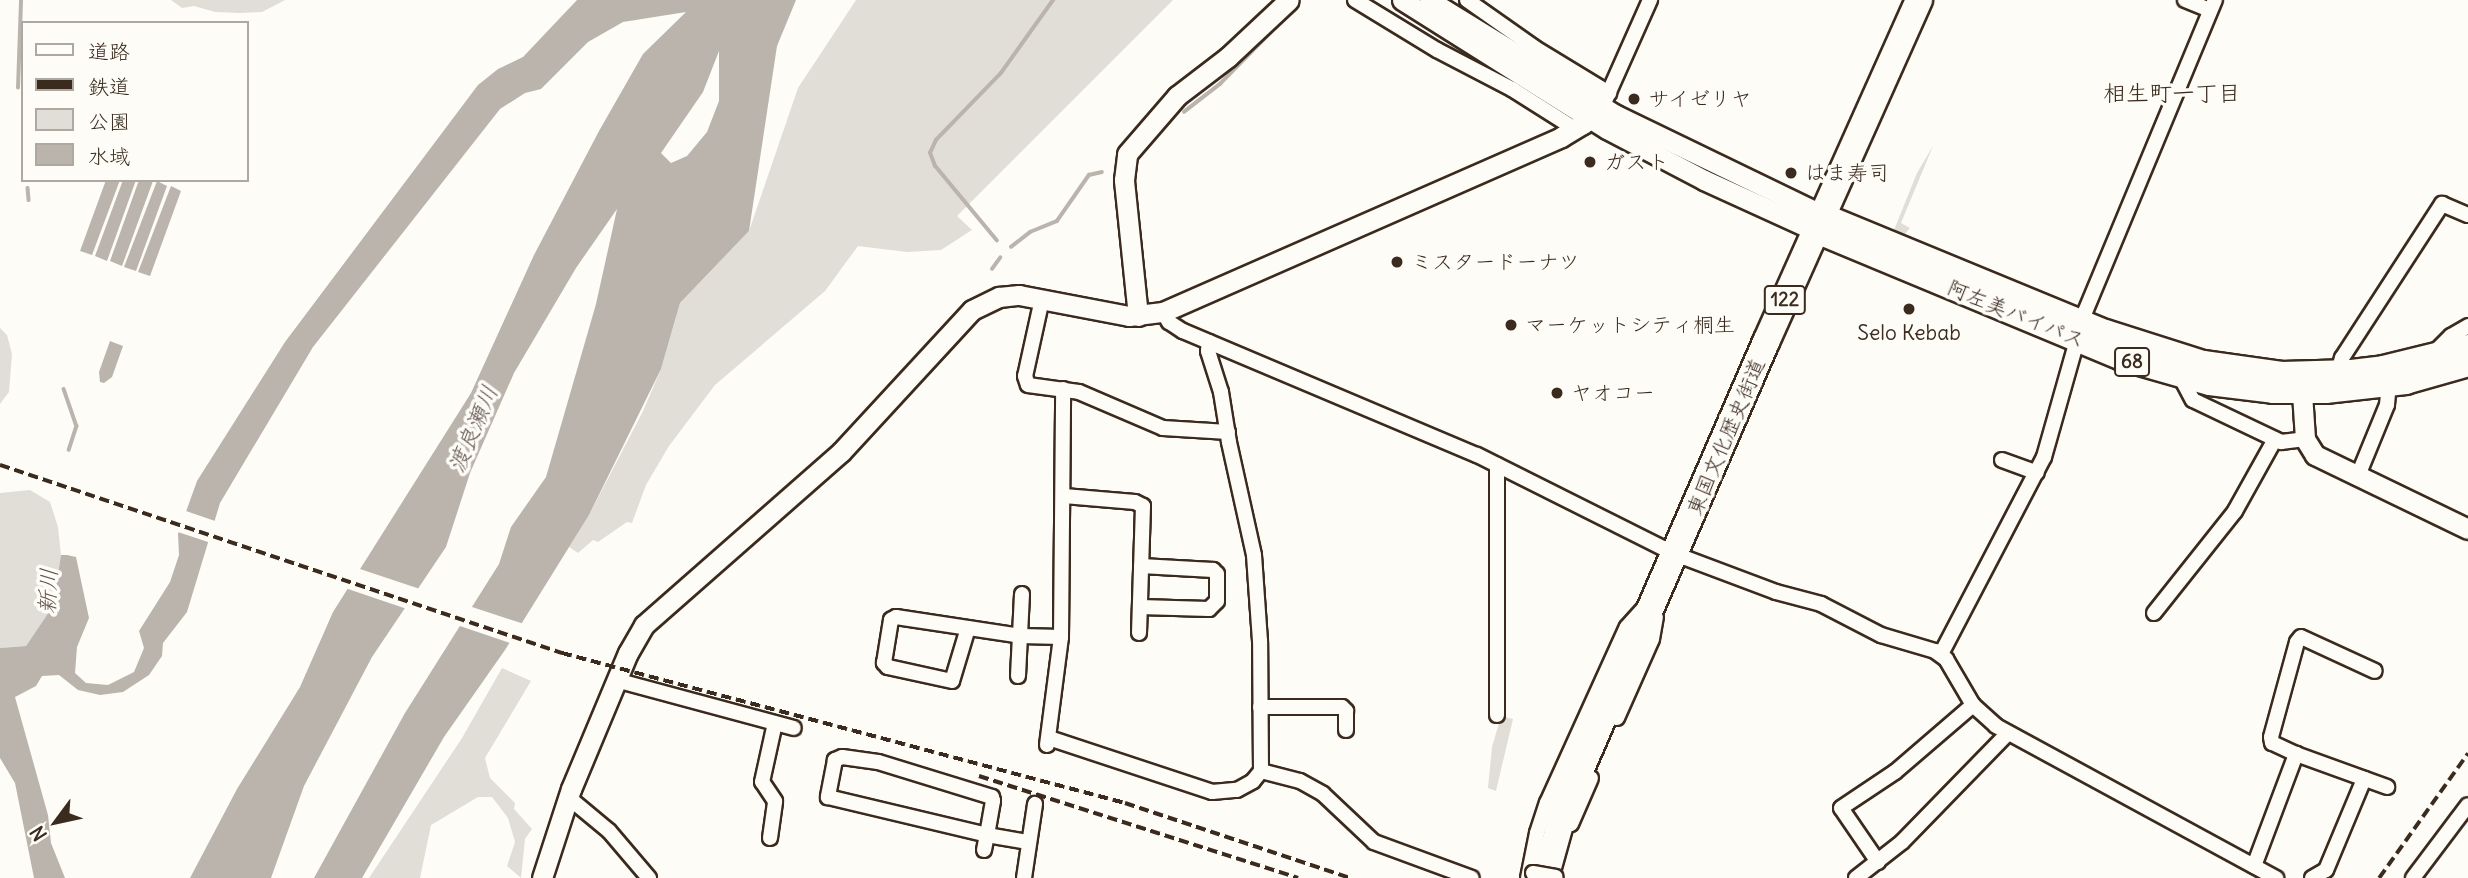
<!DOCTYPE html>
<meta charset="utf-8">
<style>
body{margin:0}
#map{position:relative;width:2468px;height:878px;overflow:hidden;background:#fdfcf7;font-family:Delius,"Klee One",sans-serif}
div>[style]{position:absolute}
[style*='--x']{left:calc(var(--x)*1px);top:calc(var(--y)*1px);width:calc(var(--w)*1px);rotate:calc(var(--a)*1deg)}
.green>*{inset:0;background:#e1ded7}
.water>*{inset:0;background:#bbb4ad}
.pier>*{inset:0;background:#fdfcf7}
.stream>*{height:3.5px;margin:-1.75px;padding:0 1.75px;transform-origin:1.75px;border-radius:1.75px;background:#bbb4ad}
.roads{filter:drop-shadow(2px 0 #3b2a1e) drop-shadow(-2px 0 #3b2a1e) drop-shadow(0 2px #3b2a1e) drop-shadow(0 -2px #3b2a1e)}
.street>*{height:14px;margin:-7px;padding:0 7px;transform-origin:7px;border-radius:7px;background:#fdfcf7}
.secondary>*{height:19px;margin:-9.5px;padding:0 9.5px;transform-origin:9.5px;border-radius:9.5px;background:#fdfcf7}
.primary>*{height:23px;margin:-11.5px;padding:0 11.5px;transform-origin:11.5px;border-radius:11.5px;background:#fdfcf7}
.highway>*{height:26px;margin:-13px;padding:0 13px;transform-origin:13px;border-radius:13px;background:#fdfcf7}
.rail>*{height:3.5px;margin-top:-1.75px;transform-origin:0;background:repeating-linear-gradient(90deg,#3b2a1e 0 10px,transparent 0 15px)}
.bridges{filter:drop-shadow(2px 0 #3b2a1e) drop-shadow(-2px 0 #3b2a1e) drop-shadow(0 2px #3b2a1e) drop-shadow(0 -2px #3b2a1e)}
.street-bridge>*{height:14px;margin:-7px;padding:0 7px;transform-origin:7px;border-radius:7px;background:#fdfcf7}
.dots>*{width:19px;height:19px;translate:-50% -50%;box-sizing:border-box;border:4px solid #fdfcf7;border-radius:50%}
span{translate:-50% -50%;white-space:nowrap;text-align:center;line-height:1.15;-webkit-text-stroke:7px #fdfcf7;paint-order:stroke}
.shield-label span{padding:2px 5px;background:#fdfcf7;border:2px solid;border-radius:5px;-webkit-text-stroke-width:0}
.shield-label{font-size:19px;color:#3b2a1e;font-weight:700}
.poi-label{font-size:21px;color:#3b2a1e}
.left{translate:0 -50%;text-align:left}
.street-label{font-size:21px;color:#3b2a1e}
.neighbourhood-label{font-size:23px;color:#3b2a1e}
.water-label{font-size:23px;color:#615349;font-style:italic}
.legend{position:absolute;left:21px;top:21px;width:228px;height:161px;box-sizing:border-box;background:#fdfcf7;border:2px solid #afa8a0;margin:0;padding:9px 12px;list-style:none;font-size:21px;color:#3b2a1e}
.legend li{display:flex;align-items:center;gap:14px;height:35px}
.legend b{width:35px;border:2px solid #afa8a0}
.north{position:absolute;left:21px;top:787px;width:70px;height:70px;-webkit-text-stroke:5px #fdfcf7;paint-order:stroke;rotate:237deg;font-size:19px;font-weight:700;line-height:28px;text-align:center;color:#3b2a1e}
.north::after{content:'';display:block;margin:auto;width:24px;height:32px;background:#3b2a1e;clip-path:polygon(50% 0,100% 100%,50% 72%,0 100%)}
</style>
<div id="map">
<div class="green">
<i style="clip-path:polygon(171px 0,285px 0,262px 12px,240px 13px,215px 12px,194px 6px,182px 8px)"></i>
<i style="clip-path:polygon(856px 0,1173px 0,957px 216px,972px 230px,941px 250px,907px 252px,858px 246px,825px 291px,715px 385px,669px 446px,646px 485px,632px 523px,627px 522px,598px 542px,593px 540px,578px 553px,569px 547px,589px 515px,643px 411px,661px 369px,680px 303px,749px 231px,798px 88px)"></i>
<i style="clip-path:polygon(1933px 146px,1901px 223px,1910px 228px,1905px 234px,1894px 230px,1917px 173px)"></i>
<i style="clip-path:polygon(0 328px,7px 335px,12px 354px,9px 392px,0 404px)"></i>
<i style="clip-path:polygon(30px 490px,50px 502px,58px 527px,61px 555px,53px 606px,26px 646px,0 648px,0 493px)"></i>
<i style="clip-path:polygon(502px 668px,531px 681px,485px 758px,490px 778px,515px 803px,514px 809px,532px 829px,525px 839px,521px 878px,507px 866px,515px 842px,508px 818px,492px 797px,478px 797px,431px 825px,420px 878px,369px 878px,462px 738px)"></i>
<i style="clip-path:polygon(1501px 716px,1513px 719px,1496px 791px,1488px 788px,1492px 747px)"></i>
</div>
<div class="water">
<i style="clip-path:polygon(evenodd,577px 0,796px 0,777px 46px,749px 231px,680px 303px,661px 369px,589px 515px,505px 650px,444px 737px,362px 878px,314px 878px,405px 713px,499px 564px,511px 527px,546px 477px,596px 304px,617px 209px,576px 268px,514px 373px,470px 473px,446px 547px,372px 657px,304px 786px,271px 878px,190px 878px,237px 789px,300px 687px,333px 612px,471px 393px,534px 255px,599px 131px,643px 54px,686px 12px,623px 22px,588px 42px,541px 89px,525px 93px,500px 109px,313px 347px,220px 503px,187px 612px,163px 643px,162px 656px,149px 675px,123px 692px,100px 695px,78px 690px,59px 675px,42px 676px,36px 686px,15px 697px,48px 815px,51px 843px,65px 878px,34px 878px,15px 783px,0 758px,0 648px,26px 646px,53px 606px,61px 555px,67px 555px,76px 557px,89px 618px,77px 647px,75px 673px,86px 683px,108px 685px,134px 672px,144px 648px,139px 631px,170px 582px,179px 555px,178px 534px,197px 481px,285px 342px,478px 85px,498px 69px,523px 57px,577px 0,719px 51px,719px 101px,707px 132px,687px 156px,671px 163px,661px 153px,703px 92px,719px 51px)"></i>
<i style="clip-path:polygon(106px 180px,120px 180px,92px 255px,80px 251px)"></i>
<i style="clip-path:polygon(123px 180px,136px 180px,107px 261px,95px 256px)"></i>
<i style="clip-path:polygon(139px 180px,153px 181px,122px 266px,110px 261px)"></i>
<i style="clip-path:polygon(157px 181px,167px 186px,136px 271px,124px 267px)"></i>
<i style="clip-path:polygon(171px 186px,181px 191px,150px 276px,138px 272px)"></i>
<i style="clip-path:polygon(110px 341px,123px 346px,112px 377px,104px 383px,100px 382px,99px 372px)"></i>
</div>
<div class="pier">
<i style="clip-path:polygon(183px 510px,218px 522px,211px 543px,175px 531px)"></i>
<i style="clip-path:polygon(357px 568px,423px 590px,410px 610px,345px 588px)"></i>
<i style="clip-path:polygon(469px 606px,524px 624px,513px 644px,457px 625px)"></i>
</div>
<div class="stream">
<i style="--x:18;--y:88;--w:88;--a:-88"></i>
<i style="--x:1184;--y:112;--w:46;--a:-37.9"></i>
<i style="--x:1220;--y:84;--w:80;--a:-45.5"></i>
<i style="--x:28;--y:188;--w:12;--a:85"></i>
<i style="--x:997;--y:241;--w:97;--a:-129.6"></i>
<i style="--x:935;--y:166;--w:14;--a:-111"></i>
<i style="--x:930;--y:153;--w:14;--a:-65"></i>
<i style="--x:936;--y:140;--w:93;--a:-45.9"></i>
<i style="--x:1001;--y:73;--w:90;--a:-54.5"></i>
<i style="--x:1011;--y:247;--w:24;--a:-38"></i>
<i style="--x:1030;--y:232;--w:29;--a:-22"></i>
<i style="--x:1057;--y:221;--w:56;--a:-55.2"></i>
<i style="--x:1089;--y:175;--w:13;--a:-13"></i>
<i style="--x:992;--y:269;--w:14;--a:-54"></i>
<i style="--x:64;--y:389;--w:39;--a:71"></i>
<i style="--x:77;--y:426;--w:25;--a:108"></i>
</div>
<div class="roads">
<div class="street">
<i style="--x:1355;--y:0;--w:96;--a:31.4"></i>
<i style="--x:1437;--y:50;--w:85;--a:27.5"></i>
<i style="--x:1512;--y:89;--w:75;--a:32.4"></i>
<i style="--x:1467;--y:0;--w:83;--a:35.2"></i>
<i style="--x:1535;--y:48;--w:87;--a:31.3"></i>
<i style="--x:2185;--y:0;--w:27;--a:22"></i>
<i style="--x:1605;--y:101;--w:111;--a:-66"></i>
<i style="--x:1042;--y:299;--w:79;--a:102.4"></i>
<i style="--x:1025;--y:376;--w:9;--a:72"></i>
<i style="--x:1028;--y:385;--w:51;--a:7.8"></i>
<i style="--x:1079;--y:392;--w:91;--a:23.2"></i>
<i style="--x:1163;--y:428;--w:65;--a:3.5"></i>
<i style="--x:1163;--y:312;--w:12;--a:59"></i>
<i style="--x:1169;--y:322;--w:17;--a:33"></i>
<i style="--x:1183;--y:331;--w:319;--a:22.9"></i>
<i style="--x:1477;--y:455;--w:221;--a:26.6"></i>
<i style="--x:1675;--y:554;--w:108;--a:20.6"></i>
<i style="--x:1776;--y:592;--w:47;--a:14.9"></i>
<i style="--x:1821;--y:604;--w:68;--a:27.3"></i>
<i style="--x:1881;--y:635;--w:56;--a:16.5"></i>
<i style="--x:1935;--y:651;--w:14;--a:36"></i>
<i style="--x:1946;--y:659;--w:53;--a:59.6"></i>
<i style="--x:1973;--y:705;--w:31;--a:42"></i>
<i style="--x:1996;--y:726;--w:319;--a:28.5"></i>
<i style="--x:2434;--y:353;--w:24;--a:-45"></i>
<i style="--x:2451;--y:336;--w:20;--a:-30"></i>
<i style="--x:2338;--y:371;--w:14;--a:-73"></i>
<i style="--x:2342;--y:358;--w:184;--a:-57"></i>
<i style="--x:2442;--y:204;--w:28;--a:23"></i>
<i style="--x:2180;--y:376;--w:27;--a:62"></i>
<i style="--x:2193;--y:400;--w:98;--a:25.5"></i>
<i style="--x:2281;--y:442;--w:24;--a:-7"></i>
<i style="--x:2002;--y:460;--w:37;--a:20"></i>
<i style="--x:1497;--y:465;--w:250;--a:90"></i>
<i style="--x:2357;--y:478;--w:79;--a:-67.7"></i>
<i style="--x:2387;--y:405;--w:21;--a:-85"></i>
<i style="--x:1064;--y:496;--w:71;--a:4.8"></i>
<i style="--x:1135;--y:502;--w:9;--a:27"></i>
<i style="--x:1143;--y:506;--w:127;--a:91.8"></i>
<i style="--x:1140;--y:607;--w:69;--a:1.7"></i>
<i style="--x:1209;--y:609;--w:11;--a:-45"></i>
<i style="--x:1217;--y:601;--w:27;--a:-90"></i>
<i style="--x:1217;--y:574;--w:6;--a:-135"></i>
<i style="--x:1213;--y:570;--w:72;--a:-176.8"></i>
<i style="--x:2154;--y:613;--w:130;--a:-51.5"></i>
<i style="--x:2235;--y:511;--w:82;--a:-60.9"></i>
<i style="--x:968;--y:628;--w:55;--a:106.8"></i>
<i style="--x:952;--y:681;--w:66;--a:-167.7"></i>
<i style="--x:888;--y:667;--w:6;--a:-135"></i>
<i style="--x:884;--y:663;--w:44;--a:-80.8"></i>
<i style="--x:891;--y:620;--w:6;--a:-31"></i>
<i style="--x:896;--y:617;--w:126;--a:8.6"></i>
<i style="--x:1021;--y:636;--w:40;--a:1.4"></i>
<i style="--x:1941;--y:654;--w:222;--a:-62.4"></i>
<i style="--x:2044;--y:457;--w:151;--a:-74.2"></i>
<i style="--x:2085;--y:312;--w:338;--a:-67.4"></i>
<i style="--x:1018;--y:676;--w:82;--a:-87.2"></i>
<i style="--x:616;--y:680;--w:184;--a:15.1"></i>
<i style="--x:1260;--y:707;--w:82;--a:0"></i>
<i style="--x:1342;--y:707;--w:6;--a:45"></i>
<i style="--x:1346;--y:711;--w:19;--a:90"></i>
<i style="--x:1617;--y:718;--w:86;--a:-66.1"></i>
<i style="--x:1652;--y:639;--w:22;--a:-80"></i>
<i style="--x:1049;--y:738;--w:172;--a:18.3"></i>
<i style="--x:1212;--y:792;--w:25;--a:-5"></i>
<i style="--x:1237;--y:790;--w:18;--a:-29"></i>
<i style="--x:1253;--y:781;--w:13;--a:-51"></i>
<i style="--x:1261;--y:771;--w:130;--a:-90.4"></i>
<i style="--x:1260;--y:641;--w:86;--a:-94"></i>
<i style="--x:1254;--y:555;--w:116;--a:-102.5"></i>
<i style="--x:1229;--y:442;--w:51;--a:-99.1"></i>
<i style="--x:1221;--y:392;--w:43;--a:-107.6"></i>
<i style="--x:1208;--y:351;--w:9;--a:-84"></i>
<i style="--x:1047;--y:745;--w:109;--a:-82.6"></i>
<i style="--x:1061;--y:637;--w:248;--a:-89.5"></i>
<i style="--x:2296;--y:754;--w:97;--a:19.9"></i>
<i style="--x:1261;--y:771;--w:40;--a:14.4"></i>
<i style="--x:1300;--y:781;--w:26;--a:29"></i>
<i style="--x:1323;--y:794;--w:70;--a:43.3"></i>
<i style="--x:1374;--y:842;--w:104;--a:20.2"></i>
<i style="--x:568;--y:797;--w:53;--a:39.7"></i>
<i style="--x:609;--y:831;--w:62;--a:49.6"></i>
<i style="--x:1571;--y:824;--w:50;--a:-66.5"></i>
<i style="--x:770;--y:838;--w:37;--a:-82"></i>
<i style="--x:775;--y:801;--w:23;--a:-124"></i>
<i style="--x:762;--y:782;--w:60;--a:-77.6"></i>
<i style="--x:984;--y:850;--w:15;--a:-79"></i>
<i style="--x:987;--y:835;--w:35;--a:-80"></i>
<i style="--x:993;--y:801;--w:4;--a:-104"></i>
<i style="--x:992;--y:797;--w:119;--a:-162.9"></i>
<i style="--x:878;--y:762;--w:36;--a:-172"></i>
<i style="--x:842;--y:757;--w:8;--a:157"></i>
<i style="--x:835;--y:760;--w:38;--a:101"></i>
<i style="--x:828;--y:797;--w:163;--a:13.4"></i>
<i style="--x:987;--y:835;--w:42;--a:9.7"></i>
<i style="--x:1878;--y:862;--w:65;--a:-124.4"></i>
<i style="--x:1841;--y:808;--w:65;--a:-33.7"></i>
<i style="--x:1895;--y:772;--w:103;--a:-40.7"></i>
<i style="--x:2254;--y:866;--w:120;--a:-69.4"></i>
<i style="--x:2296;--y:754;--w:26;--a:-155"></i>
<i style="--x:2272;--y:743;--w:6;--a:-99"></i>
<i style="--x:2271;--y:737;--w:98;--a:-74.7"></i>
<i style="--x:2297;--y:642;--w:6;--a:-51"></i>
<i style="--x:2301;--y:637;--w:81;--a:24.7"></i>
<i style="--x:1024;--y:878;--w:75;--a:-81.5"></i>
<i style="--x:1528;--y:878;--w:46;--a:-78.7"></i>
<i style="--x:1537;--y:833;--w:32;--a:-72"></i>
<i style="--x:1547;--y:803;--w:193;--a:-65.6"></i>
<i style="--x:1627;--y:627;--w:27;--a:-48"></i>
<i style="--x:1856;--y:878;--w:58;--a:-38"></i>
<i style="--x:1902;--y:842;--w:152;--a:-45.8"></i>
<i style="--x:2312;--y:878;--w:16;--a:-30"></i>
<i style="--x:2326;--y:870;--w:99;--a:-67.3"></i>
<i style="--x:2413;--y:878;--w:91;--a:-53"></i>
</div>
<div class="secondary">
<i style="--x:1402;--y:0;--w:242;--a:32.2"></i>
<i style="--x:1607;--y:129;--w:110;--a:27.7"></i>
<i style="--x:1704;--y:180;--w:123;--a:24.5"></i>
<i style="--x:1429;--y:0;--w:220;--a:31.6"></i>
<i style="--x:1616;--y:115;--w:230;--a:25.8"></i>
<i style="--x:1138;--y:316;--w:137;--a:-95.9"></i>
<i style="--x:1124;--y:180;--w:26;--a:-83"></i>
<i style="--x:1127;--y:154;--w:77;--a:-49.2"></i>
<i style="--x:1177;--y:96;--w:64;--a:-37.4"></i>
<i style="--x:1228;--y:57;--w:83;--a:-43.1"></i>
<i style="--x:2301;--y:378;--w:61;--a:86.2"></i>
<i style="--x:2305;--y:439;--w:19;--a:58"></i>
<i style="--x:2315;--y:455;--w:170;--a:25.8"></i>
<i style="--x:542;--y:878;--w:94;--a:-72"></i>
<i style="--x:571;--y:789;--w:147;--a:-67.3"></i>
<i style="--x:628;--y:653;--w:32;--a:-60"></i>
<i style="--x:644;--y:625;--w:262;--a:-41.3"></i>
<i style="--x:841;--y:452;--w:193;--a:-47.3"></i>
<i style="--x:972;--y:310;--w:30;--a:-26"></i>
<i style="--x:999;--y:297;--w:20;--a:-6"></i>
<i style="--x:1019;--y:295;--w:112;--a:10.8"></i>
<i style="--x:1129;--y:316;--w:34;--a:-7"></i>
<i style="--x:1163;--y:312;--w:435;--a:-23.7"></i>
<i style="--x:1561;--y:137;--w:26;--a:-31"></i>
<i style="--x:1583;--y:124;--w:25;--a:-47"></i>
</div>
<div class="primary">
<i style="--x:1823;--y:215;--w:305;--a:22.4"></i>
<i style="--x:2105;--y:331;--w:103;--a:17.6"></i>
<i style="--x:2203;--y:362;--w:79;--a:8"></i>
<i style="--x:2281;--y:373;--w:70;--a:-1.6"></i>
<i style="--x:2351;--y:371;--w:32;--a:-7"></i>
<i style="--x:2383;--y:367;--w:88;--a:-13.9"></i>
<i style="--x:1816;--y:231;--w:330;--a:22.6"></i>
<i style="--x:2121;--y:358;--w:91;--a:15.9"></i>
<i style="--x:2209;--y:383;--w:64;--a:7.1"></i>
<i style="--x:2273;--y:391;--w:52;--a:0"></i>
<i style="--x:2325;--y:391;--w:81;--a:-6.4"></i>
<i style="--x:2405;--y:382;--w:66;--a:-15.9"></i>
</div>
<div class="highway">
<i style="--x:1545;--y:878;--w:78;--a:-74.4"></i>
<i style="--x:1566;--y:803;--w:503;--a:-66.55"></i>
<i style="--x:1766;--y:342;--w:375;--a:-65.9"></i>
</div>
</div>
<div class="rail">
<i style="--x:0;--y:465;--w:593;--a:18.5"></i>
<i style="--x:562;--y:653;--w:583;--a:14.92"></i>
<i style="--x:1125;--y:803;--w:237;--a:18.4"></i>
<i style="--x:979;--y:776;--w:335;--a:17.7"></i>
<i style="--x:2379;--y:878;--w:153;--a:-54.5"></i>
</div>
<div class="bridges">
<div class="street-bridge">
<i style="--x:1533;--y:873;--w:23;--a:10"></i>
</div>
</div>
<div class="dots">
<i style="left:1634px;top:99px;background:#3b2a1e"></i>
<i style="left:1590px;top:162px;background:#3b2a1e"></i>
<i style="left:1791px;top:173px;background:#3b2a1e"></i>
<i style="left:1397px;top:262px;background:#3b2a1e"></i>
<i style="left:1909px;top:309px;background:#3b2a1e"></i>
<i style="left:1511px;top:325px;background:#3b2a1e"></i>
<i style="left:1557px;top:393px;background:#3b2a1e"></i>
</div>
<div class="shield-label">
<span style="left:1785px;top:300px">122</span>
<span style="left:2132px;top:362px">68</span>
</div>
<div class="poi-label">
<span class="left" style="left:1648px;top:99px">サイゼリヤ</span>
<span class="left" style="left:1604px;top:162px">ガスト</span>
<span class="left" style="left:1805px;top:173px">はま寿司</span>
<span class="left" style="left:1411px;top:262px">ミスタードーナツ</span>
<span class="left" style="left:1525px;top:325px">マーケットシティ桐生</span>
<span style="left:1909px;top:333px">Selo Kebab</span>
<span class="left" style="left:1571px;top:393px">ヤオコー</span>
</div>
<div class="street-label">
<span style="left:2016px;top:314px;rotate:22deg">阿左美バイパス</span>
<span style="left:1726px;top:437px;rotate:-67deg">東国文化歴史街道</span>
</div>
<div class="neighbourhood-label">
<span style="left:2172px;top:93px">相生町一丁目</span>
</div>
<div class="water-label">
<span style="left:473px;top:429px;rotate:-67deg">渡良瀬川</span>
<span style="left:48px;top:591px;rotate:-87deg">新川</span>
</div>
<ul class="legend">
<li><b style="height:9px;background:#fdfcf7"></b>道路</li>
<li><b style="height:9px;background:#3b2a1e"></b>鉄道</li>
<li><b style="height:19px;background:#e1ded7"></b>公園</li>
<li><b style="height:19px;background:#bbb4ad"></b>水域</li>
</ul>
<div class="north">N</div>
</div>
